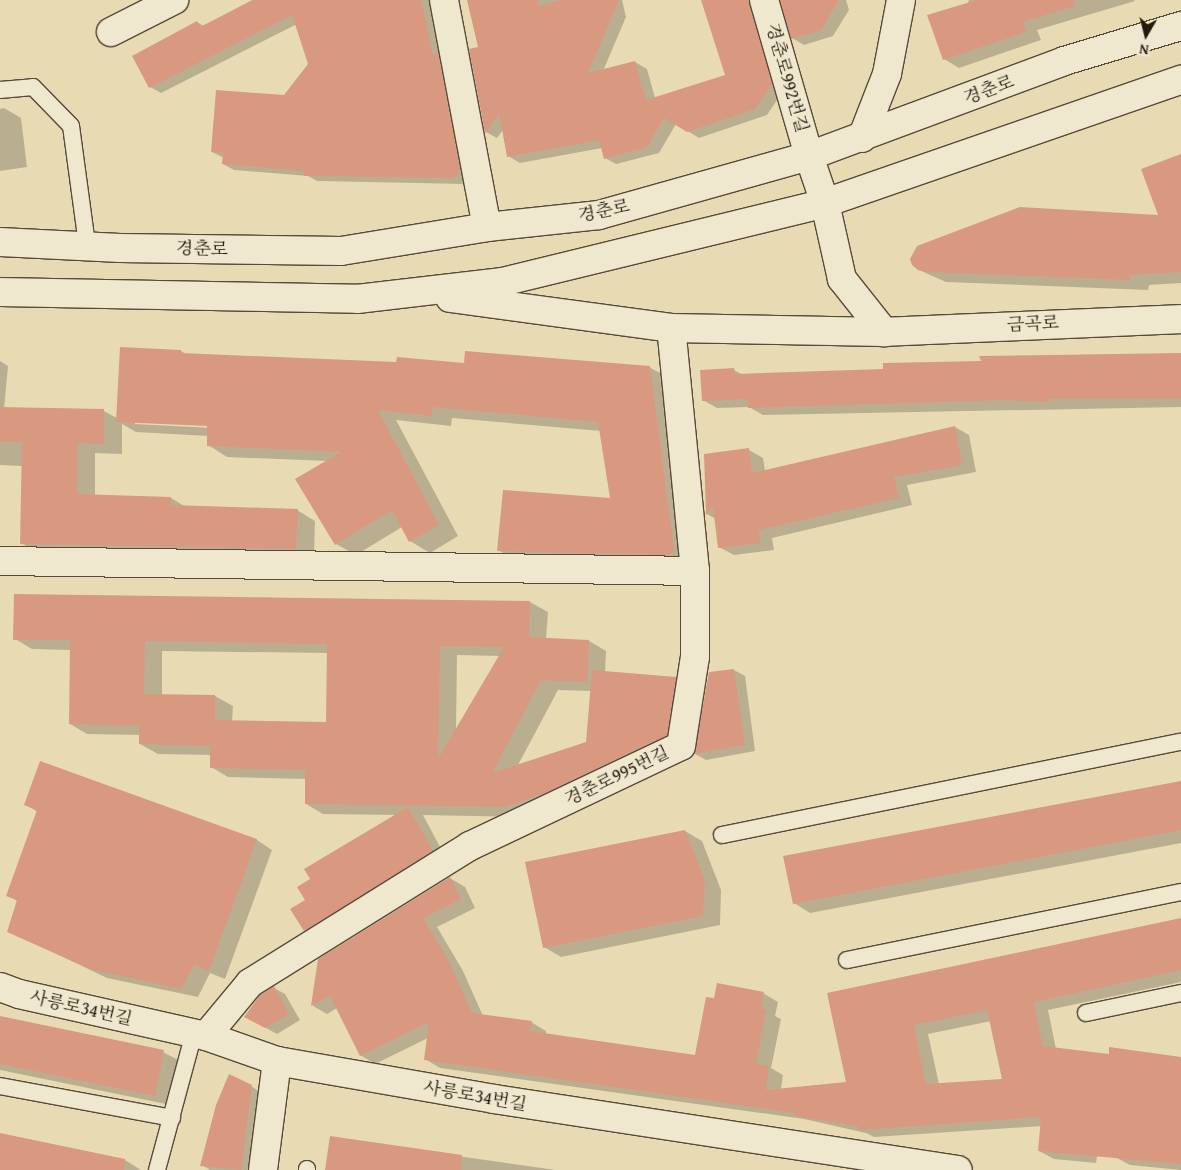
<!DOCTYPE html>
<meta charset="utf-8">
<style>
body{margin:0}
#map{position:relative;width:1181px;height:1170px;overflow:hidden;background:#e8dbb4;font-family:"Gentium Book Plus","Noto Serif KR",serif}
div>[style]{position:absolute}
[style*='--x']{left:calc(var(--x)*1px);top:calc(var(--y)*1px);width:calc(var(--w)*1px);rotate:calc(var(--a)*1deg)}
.shadow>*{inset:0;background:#0003}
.building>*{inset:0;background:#d99980}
.roads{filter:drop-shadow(1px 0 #584a38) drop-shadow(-1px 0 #584a38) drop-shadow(0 1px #584a38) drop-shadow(0 -1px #584a38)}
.lane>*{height:16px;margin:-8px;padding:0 8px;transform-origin:8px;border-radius:8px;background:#f0e8ce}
.street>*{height:28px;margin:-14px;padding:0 14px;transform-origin:14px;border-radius:14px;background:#f0e8ce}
.secondary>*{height:28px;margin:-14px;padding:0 14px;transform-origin:14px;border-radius:14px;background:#f0e8ce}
span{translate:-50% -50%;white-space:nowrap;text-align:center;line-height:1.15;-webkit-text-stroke:4px #f0e8ce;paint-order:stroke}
.street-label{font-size:18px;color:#28190f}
.north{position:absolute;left:1121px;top:10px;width:50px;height:50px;-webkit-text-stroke:4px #f0e8ce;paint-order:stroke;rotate:188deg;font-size:14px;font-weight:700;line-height:20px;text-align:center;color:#28190f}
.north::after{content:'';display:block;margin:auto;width:18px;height:22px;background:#28190f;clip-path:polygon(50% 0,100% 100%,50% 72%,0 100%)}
</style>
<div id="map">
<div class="shadow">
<i style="clip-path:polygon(252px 0,430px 0,466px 184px,317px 181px,308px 176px,234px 170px,223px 164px,224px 158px,212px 152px,285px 97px,310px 64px,297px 24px,161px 93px,150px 87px,197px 22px,204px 26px)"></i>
<i style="clip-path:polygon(468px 0,622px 0,626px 17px,603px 71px,635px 62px,647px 69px,655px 98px,727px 76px,703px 0,763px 0,783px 91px,767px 115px,699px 138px,676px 124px,659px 153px,616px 164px,605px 158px,602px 148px,520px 163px,508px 156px,503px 130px,497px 138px,486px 132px,471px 50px,480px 48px)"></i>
<i style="clip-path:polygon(780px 0,846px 0,849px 10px,833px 36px,804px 45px,792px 38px)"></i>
<i style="clip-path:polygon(969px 0,1134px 0,1135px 1px,1037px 30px,1041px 40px,959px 68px,944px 59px)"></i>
<i style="clip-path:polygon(4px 108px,21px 118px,27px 167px,0 171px,0 109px)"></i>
<i style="clip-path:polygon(1181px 155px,1181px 283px,1149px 285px,1148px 290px,946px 282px,919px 270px,1160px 217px)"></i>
<i style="clip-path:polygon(evenodd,181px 351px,186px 354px,397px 363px,649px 367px,669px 378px,693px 561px,517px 561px,498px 550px,612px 500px,601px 431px,452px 418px,451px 426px,396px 420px,458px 536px,430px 553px,410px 541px,402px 527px,356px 555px,336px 544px,328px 461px,227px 457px,208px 445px,208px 436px,136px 432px,122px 424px,122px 454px,95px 453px,95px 496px,171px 498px,186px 507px,297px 510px,315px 521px,314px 558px,39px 553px,21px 543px,22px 466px,0 465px,0 361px,8px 366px,4px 409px,104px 411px,117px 418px,181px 351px,135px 421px,214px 425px,214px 428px,135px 424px,135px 421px)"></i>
<i style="clip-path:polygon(1181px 353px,1181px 407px,763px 415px,749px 407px,717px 408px,703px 400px,734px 370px,743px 375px,884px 370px)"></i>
<i style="clip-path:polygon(955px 427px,969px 435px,976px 472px,907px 485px,912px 505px,772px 538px,774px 550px,734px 555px,719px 547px,716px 519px,707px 514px,705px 455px,749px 450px,763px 458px,765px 471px)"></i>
<i style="clip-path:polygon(evenodd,15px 595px,530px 602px,548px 612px,546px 639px,589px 641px,606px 651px,605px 673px,676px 678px,693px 688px,684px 745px,523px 817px,423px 815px,447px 860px,320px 939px,305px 930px,307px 900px,397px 815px,323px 814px,306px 804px,306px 779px,228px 777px,211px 767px,211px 755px,158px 754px,140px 744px,141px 735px,87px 734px,70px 724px,71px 650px,32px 649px,15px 639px,15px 595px,162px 651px,328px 653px,327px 724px,232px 722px,233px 706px,215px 696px,162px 696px,162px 651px,15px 595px,457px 655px,500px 656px,456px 731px,457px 655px,15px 595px,558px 690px,591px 691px,587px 743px,518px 765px,558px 690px)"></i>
<i style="clip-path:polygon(734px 670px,745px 676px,755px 751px,706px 760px,695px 754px,710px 673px)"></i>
<i style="clip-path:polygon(41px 763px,257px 840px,272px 850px,225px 979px,210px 973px,198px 997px,107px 978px,9px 931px,17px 901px,7px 895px,38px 812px,26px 805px)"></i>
<i style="clip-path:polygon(1181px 782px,1181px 843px,810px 913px,794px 903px)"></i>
<i style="clip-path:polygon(685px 831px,702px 841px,721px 890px,720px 925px,561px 957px,544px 947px)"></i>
<i style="clip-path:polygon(evenodd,450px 878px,465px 887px,475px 908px,437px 927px,463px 971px,483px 1016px,531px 1022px,546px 1031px,546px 1035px,696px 1056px,715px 1000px,763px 993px,778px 1002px,775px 1016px,781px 1019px,771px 1068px,783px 1075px,781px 1089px,848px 1083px,829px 994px,1181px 920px,1181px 982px,1048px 1010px,1056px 1049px,1110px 1055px,1111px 1049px,1181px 1059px,1181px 1170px,1130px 1165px,1115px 1157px,1106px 1103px,1096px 1163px,1054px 1159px,1039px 1151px,1042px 1126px,874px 1137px,866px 1133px,804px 1119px,440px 1068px,425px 1059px,428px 1038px,375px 1064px,360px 1055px,337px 1008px,327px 1014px,313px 1006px,319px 960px,450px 878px,991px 1021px,1003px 1080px,939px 1084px,928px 1034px,991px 1021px)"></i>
<i style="clip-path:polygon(274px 988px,285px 994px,300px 1020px,277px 1034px,246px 1017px)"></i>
<i style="clip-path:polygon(0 1018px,163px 1052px,180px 1061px,171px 1105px,0 1070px)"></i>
<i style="clip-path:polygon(251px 1086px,262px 1093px,252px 1170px,210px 1170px,202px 1165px)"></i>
<i style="clip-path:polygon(0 1134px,125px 1160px,141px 1170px,0 1170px)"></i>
<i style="clip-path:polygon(331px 1138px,556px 1170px,327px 1170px)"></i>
</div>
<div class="building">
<i style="clip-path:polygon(253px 0,421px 0,433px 55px,438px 54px,460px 169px,454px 178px,304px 176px,304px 171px,222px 164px,223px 153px,211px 152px,216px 90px,284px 95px,308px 64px,292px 15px,149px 88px,132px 56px,197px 21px,200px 27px)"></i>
<i style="clip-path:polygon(467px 0,537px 0,539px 6px,561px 0,619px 0,588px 73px,635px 61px,646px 100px,725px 75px,701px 0,749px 0,772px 84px,755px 109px,687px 132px,664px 118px,647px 147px,604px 159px,599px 140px,507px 157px,499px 113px,485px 133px,469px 49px,478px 47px)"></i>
<i style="clip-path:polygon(780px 0,839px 0,821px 30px,791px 39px)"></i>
<i style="clip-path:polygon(977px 0,1074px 0,1075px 6px,1023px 22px,1026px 32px,943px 60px,927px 15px)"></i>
<i style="clip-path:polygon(1181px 154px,1181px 272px,1130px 275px,1130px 280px,927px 272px,918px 270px,912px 265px,910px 259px,917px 246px,1020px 207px,1158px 215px,1141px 169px)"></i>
<i style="clip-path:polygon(120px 347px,181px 350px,181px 353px,396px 362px,397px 357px,464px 363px,465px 351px,650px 366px,674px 550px,669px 555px,497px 551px,503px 490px,610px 498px,598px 422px,433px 407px,432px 416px,378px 410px,439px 525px,409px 542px,392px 510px,335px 545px,295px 479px,341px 452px,207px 446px,207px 426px,116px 422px)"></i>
<i style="clip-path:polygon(1181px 353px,1181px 399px,1049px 399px,1049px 402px,1005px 400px,748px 408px,747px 399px,702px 401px,700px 370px,734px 368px,735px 374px,883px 369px,883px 363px,981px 361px,979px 356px)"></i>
<i style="clip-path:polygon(0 407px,104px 409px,104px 444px,78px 443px,77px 494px,171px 497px,171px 505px,298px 509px,296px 549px,20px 544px,22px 442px,0 442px)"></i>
<i style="clip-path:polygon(955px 426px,962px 465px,894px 477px,899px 498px,759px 530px,760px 543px,718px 548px,713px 507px,706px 515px,704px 454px,749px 448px,752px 473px)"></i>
<i style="clip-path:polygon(evenodd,14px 594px,530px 601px,529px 637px,589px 640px,587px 682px,541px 680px,492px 773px,586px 742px,592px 670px,676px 677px,667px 735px,545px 793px,505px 807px,305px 804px,305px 770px,210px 768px,210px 746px,139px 744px,139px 726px,69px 724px,70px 640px,13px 640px,14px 594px,145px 641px,327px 644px,326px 722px,215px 720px,215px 695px,144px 694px,145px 641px,14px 594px,440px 646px,504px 647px,438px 759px,440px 646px)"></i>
<i style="clip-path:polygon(734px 669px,745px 745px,694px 754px,709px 672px)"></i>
<i style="clip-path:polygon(40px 761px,257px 839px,209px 971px,194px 965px,181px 989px,90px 969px,7px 932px,17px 900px,6px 896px,37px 810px,24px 805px)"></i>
<i style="clip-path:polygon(1181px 781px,1181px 830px,793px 904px,783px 856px)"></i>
<i style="clip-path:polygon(408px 807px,433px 851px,304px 931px,290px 909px,305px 900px,297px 887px,310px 879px,304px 869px)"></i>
<i style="clip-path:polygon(685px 830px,705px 880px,703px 916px,543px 948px,525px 862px)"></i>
<i style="clip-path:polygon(evenodd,450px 877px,461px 899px,423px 918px,449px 962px,472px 1013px,532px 1021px,530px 1031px,695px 1055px,706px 997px,714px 998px,717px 983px,764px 992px,761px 1008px,766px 1010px,756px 1064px,769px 1066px,766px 1090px,846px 1082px,827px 993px,1181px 918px,1181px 970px,1034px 1002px,1043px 1046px,1109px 1054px,1109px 1047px,1181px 1057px,1181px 1164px,1038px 1151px,1041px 1117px,858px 1130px,858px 1126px,794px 1116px,795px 1113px,424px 1060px,429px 1022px,360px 1056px,330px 996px,311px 1006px,318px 959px,450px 877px,987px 1010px,1002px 1079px,926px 1084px,914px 1025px,987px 1010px)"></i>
<i style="clip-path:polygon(274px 986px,289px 1014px,265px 1028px,244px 1017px,260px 995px)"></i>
<i style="clip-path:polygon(0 1016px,164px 1050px,155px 1096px,0 1064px)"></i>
<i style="clip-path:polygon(229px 1074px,252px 1085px,241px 1170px,200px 1166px,216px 1105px)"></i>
<i style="clip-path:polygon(0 1133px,125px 1159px,124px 1170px,0 1170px)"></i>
<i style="clip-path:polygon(330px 1136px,462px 1155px,461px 1170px,325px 1170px)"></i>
</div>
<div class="roads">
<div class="lane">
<i style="--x:0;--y:90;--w:33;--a:-5"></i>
<i style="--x:33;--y:87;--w:54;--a:45.7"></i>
<i style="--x:71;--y:126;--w:120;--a:82.3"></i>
<i style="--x:722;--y:835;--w:468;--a:-11.5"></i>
<i style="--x:847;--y:960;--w:341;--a:-11.5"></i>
<i style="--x:1086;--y:1013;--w:97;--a:-11.9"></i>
<i style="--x:0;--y:1086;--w:175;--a:10.5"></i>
<i style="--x:157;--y:1170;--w:142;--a:-74.9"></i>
<i style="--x:307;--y:1170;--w:1;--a:-90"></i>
</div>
<div class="street">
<i style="--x:444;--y:0;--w:231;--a:79.3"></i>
<i style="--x:764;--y:0;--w:162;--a:73.9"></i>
<i style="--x:111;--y:32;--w:71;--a:-26.9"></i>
<i style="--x:862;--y:138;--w:69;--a:-68.7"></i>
<i style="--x:887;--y:74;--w:75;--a:-79.3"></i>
<i style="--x:884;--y:332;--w:297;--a:-2.5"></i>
<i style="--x:0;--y:561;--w:695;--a:0.82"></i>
<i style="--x:0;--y:987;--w:20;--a:20"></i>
<i style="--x:19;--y:994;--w:192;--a:12.7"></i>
<i style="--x:206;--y:1036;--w:75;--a:19.4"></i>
<i style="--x:277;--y:1061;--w:220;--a:9.9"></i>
<i style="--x:494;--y:1099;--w:469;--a:8.7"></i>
<i style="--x:206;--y:1036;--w:69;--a:-50.3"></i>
<i style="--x:250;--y:983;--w:259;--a:-31.9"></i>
<i style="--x:470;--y:846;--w:233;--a:-25.4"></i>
<i style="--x:681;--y:746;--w:90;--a:-81.1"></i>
<i style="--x:695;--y:657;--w:86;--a:-90"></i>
<i style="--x:695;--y:571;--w:244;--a:-95.6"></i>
<i style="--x:263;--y:1170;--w:110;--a:-82.7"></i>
</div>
<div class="secondary">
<i style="--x:809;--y:156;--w:50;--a:71.2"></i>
<i style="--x:825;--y:203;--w:78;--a:77.4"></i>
<i style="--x:842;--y:279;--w:68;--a:51.6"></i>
<i style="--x:0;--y:242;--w:120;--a:2.9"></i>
<i style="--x:120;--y:248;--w:221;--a:0.8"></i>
<i style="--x:341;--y:251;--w:148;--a:-9.3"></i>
<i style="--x:487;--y:227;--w:113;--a:-6.1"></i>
<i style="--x:599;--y:215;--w:218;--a:-15.7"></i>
<i style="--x:809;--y:156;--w:272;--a:-20.4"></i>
<i style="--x:1064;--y:61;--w:122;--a:-16.7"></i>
<i style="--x:0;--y:292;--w:357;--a:1.1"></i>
<i style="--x:357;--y:299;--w:146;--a:-6.7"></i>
<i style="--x:502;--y:282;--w:333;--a:-13.7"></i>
<i style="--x:825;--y:203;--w:377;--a:-19.1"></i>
<i style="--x:450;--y:298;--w:223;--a:7.7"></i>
<i style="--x:671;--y:328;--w:213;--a:1.1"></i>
</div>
</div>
<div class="street-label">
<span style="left:787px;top:78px;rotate:74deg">경춘로992번길</span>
<span style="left:989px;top:90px;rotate:-21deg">경춘로</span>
<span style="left:604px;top:211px;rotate:-12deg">경춘로</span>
<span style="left:202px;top:249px;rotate:1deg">경춘로</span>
<span style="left:1033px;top:324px;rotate:-3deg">금곡로</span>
<span style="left:617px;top:776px;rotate:-26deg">경춘로995번길</span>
<span style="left:81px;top:1008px;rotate:13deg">사릉로34번길</span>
<span style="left:475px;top:1096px;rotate:10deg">사릉로34번길</span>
</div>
<div class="north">N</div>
</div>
